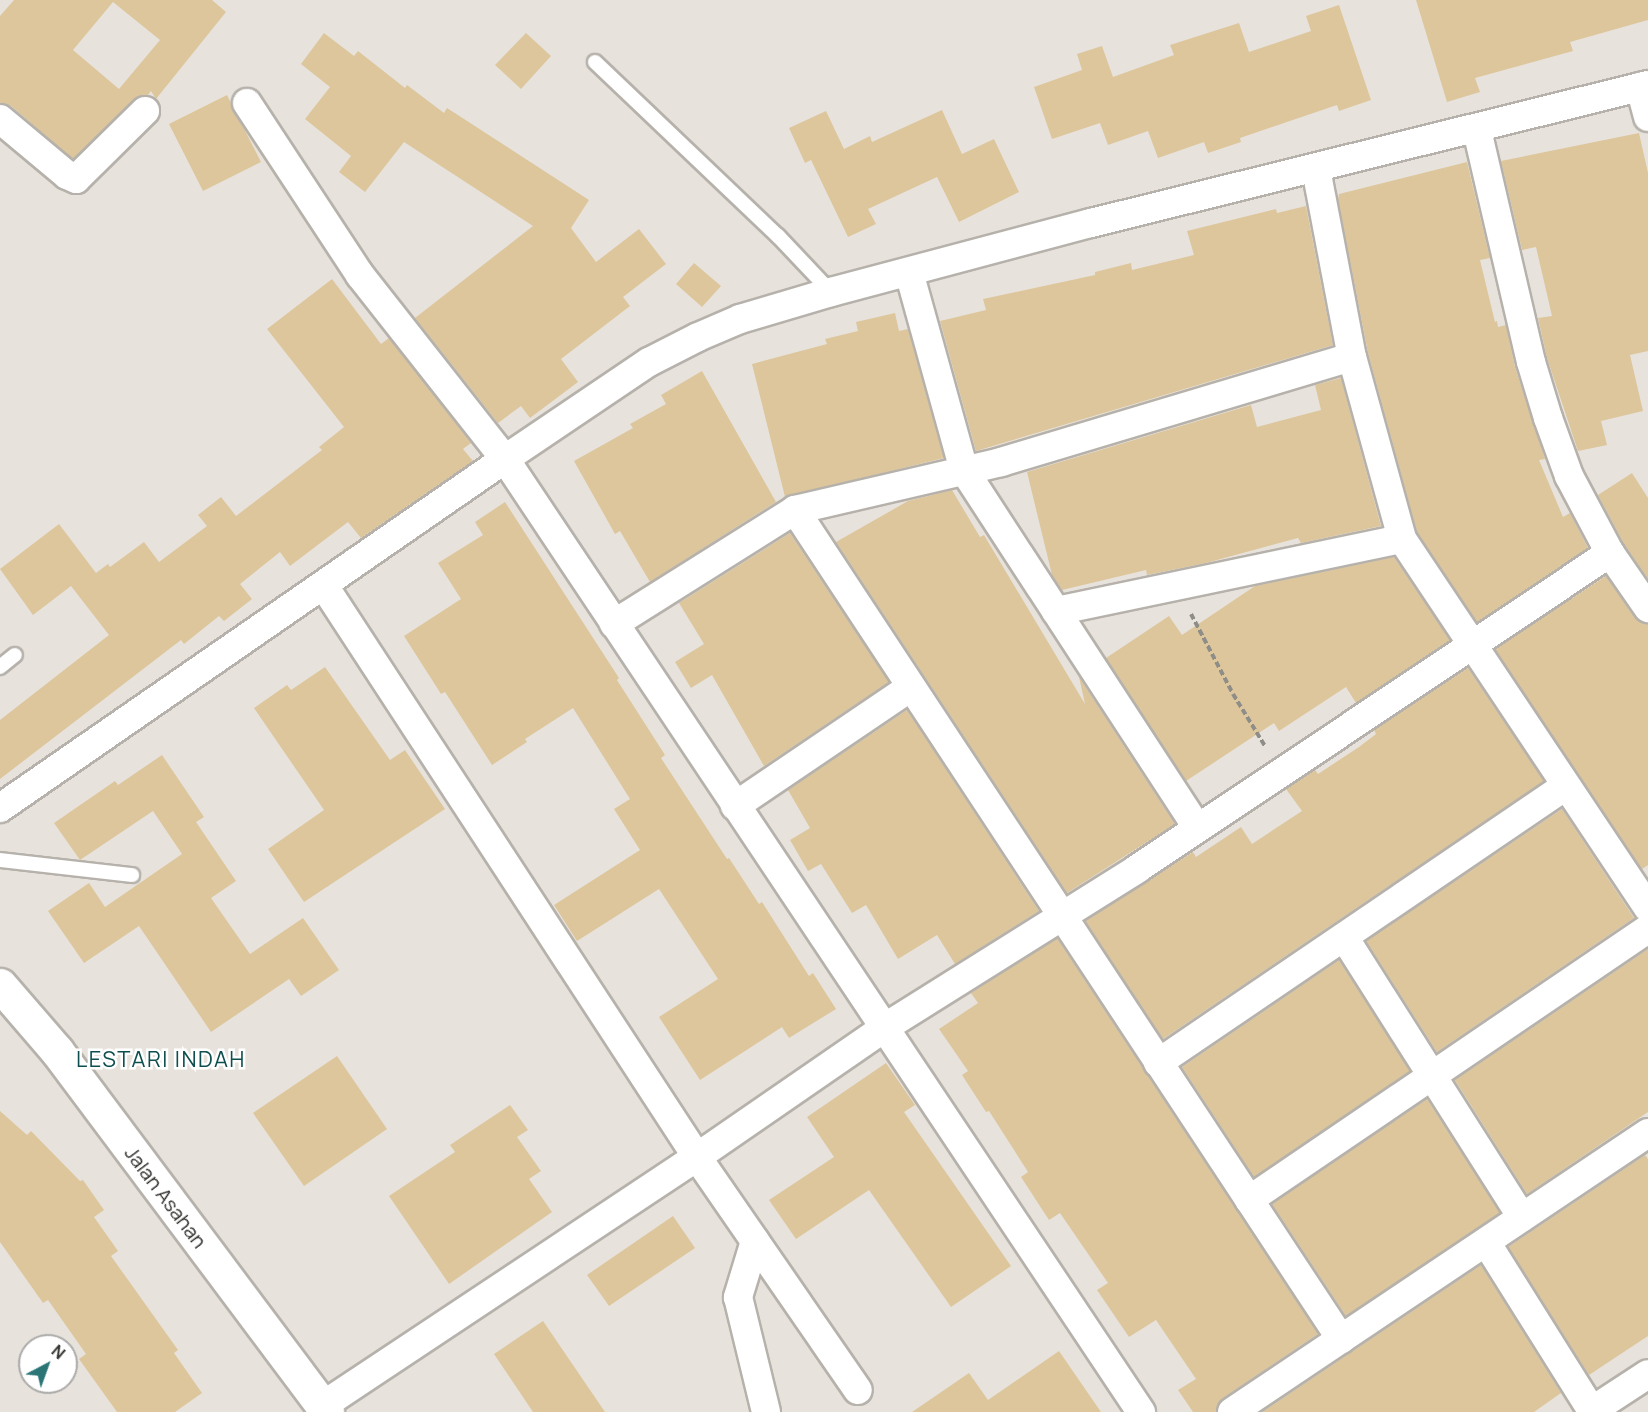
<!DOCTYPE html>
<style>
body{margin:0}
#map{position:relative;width:1648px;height:1412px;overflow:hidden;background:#e7e3dc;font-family:Manrope,sans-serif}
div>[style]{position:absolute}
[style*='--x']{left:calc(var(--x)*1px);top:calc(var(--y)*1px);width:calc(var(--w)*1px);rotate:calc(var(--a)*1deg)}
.building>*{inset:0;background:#ddc69c}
.path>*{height:4px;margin-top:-2px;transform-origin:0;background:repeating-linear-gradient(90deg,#8f8d88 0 6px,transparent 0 9px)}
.roads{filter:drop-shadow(2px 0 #b6b2ab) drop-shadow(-2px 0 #b6b2ab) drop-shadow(0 2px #b6b2ab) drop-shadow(0 -2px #b6b2ab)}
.service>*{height:14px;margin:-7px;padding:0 7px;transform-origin:7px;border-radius:7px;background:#fff}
.minor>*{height:28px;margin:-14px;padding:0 14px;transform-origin:14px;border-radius:14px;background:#fff}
.primary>*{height:33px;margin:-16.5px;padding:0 16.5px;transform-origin:16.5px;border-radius:16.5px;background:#fff}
span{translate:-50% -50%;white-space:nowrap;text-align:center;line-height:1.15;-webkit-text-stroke:5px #fff;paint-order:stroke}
.street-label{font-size:20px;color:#2f2e2b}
.quarter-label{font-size:22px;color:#0f4e4f;letter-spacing:1.5px}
.north{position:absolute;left:18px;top:1334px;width:60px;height:60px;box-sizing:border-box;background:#fff;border:2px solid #acabaa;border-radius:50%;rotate:41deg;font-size:16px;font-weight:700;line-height:24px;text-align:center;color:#2f2e2b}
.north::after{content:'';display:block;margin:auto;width:21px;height:27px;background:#2b7577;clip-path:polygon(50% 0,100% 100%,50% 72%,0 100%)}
</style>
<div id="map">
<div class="building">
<i style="clip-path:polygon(evenodd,14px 0,212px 0,226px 12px,156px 99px,151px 91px,148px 95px,134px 99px,73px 159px,11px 106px,0 103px,0 16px,14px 0,113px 2px,160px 40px,119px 89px,73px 50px,113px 2px)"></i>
<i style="clip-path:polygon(1416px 0,1648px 0,1648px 20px,1570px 42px,1573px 51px,1475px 78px,1480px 92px,1447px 102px)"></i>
<i style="clip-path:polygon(1339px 5px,1371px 100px,1339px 111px,1337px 105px,1240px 138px,1241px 142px,1208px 153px,1204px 142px,1158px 158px,1148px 131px,1108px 145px,1100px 123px,1052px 139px,1034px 87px,1082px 70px,1077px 54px,1102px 46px,1113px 77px,1174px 55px,1170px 45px,1239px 23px,1249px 52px,1311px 31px,1306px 16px)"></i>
<i style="clip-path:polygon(324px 33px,354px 56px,358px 51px,405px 88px,407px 85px,444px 113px,447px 108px,589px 200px,571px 228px,596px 262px,639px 229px,666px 264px,623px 297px,630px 306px,561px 359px,578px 382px,530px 418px,521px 406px,498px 423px,415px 318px,533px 226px,404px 142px,365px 192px,339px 172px,351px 156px,305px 119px,330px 87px,301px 64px)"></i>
<i style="clip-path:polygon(526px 33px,551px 56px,521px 89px,495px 65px)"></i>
<i style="clip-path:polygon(227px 95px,261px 162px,203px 191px,169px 124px)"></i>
<i style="clip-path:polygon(942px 110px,962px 154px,994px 139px,1019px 192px,959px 222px,937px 177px,868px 209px,876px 224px,848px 237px,811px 160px,805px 163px,789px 128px,826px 111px,844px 149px,870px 136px,872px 142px)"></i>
<i style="clip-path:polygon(1639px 133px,1648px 173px,1648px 351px,1630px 355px,1643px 411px,1601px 421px,1607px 445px,1578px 451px,1547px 358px,1538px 318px,1552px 316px,1536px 247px,1522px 250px,1501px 161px)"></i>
<i style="clip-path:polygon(1467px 162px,1490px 258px,1480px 260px,1495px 322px,1497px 321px,1498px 327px,1506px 325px,1515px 367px,1545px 459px,1539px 460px,1563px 517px,1570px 513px,1588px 548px,1477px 622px,1417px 532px,1368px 353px,1338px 199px,1339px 194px)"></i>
<i style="clip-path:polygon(1306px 206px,1333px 345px,976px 451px,940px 321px,986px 310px,983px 299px,1095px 275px,1095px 272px,1131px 263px,1132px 270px,1194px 255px,1187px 231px,1276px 209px,1277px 213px)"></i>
<i style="clip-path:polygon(694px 263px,721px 286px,702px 307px,676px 284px)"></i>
<i style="clip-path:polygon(332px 279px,381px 344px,389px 338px,471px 443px,463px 449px,473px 461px,361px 538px,348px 522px,290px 566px,280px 552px,240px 584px,252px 599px,224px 621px,219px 616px,184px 644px,181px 640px,0 779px,0 720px,109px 635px,71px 586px,33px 615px,0 569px,59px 524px,96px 573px,108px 564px,110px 567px,144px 542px,159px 562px,207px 526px,198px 515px,221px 497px,236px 516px,322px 450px,319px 447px,344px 427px,267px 329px)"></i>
<i style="clip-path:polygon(895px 313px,899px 331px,908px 329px,944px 458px,785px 497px,752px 364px,827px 344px,825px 339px,858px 331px,856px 322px)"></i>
<i style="clip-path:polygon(702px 371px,776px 502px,650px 582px,620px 531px,615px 534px,574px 461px,633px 428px,630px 424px,666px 404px,661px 395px)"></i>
<i style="clip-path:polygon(1341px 378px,1381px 526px,1301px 543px,1298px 538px,1206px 563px,1147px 575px,1146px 570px,1062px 590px,1052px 575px,1027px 472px,1251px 405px,1257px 427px,1321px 410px,1315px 385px)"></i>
<i style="clip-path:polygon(1632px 473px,1648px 498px,1648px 579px,1624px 544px,1598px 495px)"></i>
<i style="clip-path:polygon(952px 490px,980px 537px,984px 535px,1085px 704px,1079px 677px,1175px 824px,1067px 893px,836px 542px,908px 501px)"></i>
<i style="clip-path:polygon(505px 502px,619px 678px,617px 680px,665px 755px,661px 758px,727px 859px,729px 858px,759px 904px,762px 902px,809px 976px,813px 973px,836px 1009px,789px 1038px,782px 1027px,700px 1080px,659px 1017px,718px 979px,659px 889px,577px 941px,554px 905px,640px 850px,614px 809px,630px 799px,573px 708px,525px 739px,527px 742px,492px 765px,445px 692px,441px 694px,404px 636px,461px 599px,438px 563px,483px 535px,475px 522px)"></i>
<i style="clip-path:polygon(790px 533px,889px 682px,764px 766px,712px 675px,691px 688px,675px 662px,704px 644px,679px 603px)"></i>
<i style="clip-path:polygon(1394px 557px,1450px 640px,1356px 703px,1346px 687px,1279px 731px,1274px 723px,1186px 781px,1106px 658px,1169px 616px,1182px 635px,1255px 586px)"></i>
<i style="clip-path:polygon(1606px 576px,1634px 617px,1648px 624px,1648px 865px,1642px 869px,1495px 649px)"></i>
<i style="clip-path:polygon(325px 667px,390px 760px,405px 750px,445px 809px,304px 902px,268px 849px,324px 810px,254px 708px,287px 685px,291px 690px)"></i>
<i style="clip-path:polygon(1468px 668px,1544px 781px,1163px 1039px,1085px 921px,1193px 852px,1196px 857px,1241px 827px,1252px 844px,1302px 811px,1286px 789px,1315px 770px,1318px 774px,1359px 747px,1376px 734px,1374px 730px)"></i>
<i style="clip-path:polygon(907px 710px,1039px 911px,955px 964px,937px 935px,898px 959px,866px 905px,852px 913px,821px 864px,808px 871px,790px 840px,810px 828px,788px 790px)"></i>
<i style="clip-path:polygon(162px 755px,204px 817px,196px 822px,236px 881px,211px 898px,250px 954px,303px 918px,339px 970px,301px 996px,289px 979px,211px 1032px,139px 926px,84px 963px,48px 911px,89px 883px,105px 907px,182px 854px,153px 811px,80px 860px,54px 823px,115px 781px,118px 785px)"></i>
<i style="clip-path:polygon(1562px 809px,1634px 918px,1437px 1052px,1366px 941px)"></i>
<i style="clip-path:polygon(1057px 938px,1318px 1334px,1223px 1398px,1216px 1412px,1193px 1412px,1178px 1390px,1196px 1379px,1156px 1320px,1129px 1337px,1097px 1290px,1108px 1283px,1060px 1213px,1049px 1220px,1021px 1177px,1028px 1172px,989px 1111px,986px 1112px,962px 1075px,968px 1071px,939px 1029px,978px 1003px,971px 993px)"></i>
<i style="clip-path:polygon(1648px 949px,1648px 1112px,1527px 1194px,1455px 1080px)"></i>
<i style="clip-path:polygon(1339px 960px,1410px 1071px,1254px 1177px,1182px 1067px)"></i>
<i style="clip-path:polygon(337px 1056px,387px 1129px,304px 1186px,253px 1113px)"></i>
<i style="clip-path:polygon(886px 1063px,915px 1105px,904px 1112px,1011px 1266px,951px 1307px,869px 1190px,796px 1239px,769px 1200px,834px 1157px,807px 1117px)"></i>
<i style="clip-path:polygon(1427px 1099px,1500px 1213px,1346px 1316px,1272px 1204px)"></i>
<i style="clip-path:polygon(510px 1105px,528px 1130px,517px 1137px,541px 1171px,529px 1179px,552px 1212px,449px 1284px,389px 1196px,455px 1152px,450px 1145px)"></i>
<i style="clip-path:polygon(0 1111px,27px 1135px,31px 1131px,80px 1181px,83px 1180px,104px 1210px,94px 1217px,118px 1251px,111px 1256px,178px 1350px,174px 1353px,202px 1393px,175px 1412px,117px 1412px,79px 1359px,86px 1354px,48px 1300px,43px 1303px,0 1242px)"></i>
<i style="clip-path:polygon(1645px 1155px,1648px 1159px,1648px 1336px,1589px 1375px,1508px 1247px)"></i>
<i style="clip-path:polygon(673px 1216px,695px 1248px,609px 1306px,587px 1275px)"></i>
<i style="clip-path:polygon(1481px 1265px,1561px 1393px,1534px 1412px,1262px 1412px)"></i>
<i style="clip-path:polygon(543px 1321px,605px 1412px,533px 1412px,494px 1354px)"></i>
<i style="clip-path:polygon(1059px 1351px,1101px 1412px,912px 1412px,969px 1373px,988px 1400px)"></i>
</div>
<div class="path">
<i style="--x:1191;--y:614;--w:90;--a:62.3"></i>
<i style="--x:1233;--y:694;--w:61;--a:58.4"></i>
</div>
<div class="roads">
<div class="service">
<i style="--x:595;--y:62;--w:253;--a:43.6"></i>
<i style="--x:778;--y:236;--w:77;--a:46.6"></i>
<i style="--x:0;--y:667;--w:19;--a:-39"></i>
<i style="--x:0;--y:860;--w:133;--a:6.5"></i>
</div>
<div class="minor">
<i style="--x:1640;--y:87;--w:31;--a:75"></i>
<i style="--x:247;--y:103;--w:206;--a:56.7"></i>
<i style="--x:360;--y:275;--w:234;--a:51.8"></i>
<i style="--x:505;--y:459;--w:1146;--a:56.28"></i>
<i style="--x:0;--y:119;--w:87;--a:39.9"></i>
<i style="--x:67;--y:175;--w:10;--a:24"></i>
<i style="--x:76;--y:179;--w:97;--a:-44.6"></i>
<i style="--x:1477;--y:130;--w:238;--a:76.9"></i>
<i style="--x:1531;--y:362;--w:59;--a:73.1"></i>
<i style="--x:1548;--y:418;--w:62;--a:70.1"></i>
<i style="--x:1569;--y:476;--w:87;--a:62"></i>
<i style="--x:1610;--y:553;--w:67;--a:55.4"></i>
<i style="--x:1316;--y:169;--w:191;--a:79.2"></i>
<i style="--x:1352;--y:357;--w:189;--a:74.6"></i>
<i style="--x:1402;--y:539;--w:443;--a:56.3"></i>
<i style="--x:909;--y:272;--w:205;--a:74.5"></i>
<i style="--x:964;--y:470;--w:427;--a:56.9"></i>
<i style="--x:795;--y:510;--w:993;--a:56.63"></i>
<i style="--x:324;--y:586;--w:682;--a:56.85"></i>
<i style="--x:697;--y:1157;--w:283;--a:55.4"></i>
<i style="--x:1056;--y:611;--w:353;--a:-11.8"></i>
<i style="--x:614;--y:624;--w:214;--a:-32.2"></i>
<i style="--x:795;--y:510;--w:212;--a:-13.1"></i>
<i style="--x:1001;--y:462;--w:366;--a:-16.7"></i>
<i style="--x:735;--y:806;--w:212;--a:-34.1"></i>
<i style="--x:0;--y:808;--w:614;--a:-34.65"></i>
<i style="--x:505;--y:459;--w:174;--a:-34"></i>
<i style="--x:649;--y:362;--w:55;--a:-27"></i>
<i style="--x:698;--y:337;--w:46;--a:-23.2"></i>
<i style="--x:740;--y:319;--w:95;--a:-16.5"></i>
<i style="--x:831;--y:292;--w:269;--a:-14.9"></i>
<i style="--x:1091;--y:223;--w:574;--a:-13.92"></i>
<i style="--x:1344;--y:937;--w:332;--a:57.6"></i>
<i style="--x:1158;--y:1063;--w:493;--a:-34.2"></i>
<i style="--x:1249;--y:1200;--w:482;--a:-34.2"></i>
<i style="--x:755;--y:1241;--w:59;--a:106.9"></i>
<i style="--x:738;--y:1297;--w:118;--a:76.3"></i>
<i style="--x:1486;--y:1242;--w:199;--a:57.9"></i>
<i style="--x:322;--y:1406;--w:450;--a:-33.6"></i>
<i style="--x:697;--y:1157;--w:227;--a:-34.6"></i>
<i style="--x:884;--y:1028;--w:299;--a:-32.1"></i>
<i style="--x:1137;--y:869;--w:569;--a:-33.75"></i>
<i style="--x:1232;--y:1412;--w:501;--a:-33.85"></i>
<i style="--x:1590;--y:1412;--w:69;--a:-33.2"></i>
</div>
<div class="primary">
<i style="--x:0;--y:985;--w:87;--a:49.2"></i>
<i style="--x:57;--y:1051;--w:451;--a:53.2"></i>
</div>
</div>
<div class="street-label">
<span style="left:166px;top:1197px;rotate:53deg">Jalan Asahan</span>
</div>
<div class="quarter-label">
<span style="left:161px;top:1060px">LESTARI INDAH</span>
</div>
<div class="north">N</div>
</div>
